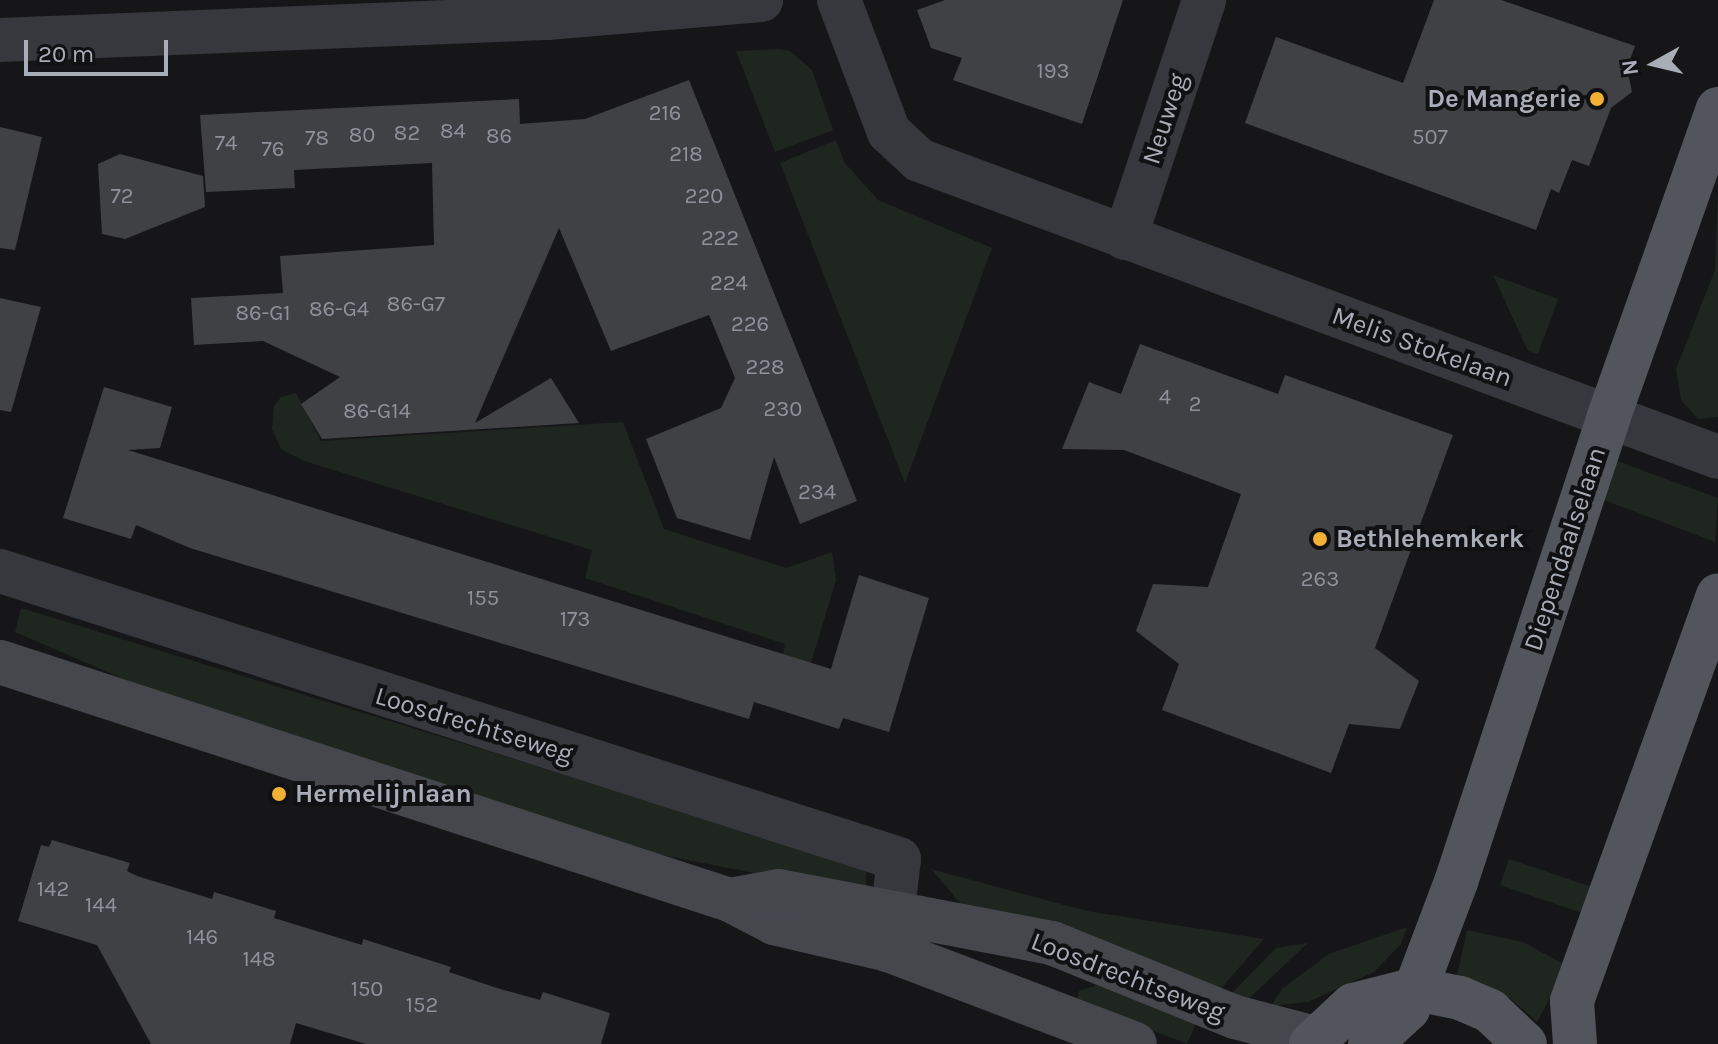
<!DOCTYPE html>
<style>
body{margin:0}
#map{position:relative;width:1718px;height:1044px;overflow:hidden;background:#161618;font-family:Karla,sans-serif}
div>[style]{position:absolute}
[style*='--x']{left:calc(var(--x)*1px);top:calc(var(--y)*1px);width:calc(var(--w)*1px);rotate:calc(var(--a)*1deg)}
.green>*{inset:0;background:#1e261f}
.building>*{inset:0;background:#404145}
.street>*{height:44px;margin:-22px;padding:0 22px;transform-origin:22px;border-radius:22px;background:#37383d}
.secondary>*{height:44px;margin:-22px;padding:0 22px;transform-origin:22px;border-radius:22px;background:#45474d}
.primary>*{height:44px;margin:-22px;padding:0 22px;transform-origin:22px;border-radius:22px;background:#53555c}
.dots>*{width:22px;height:22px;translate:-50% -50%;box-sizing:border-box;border:4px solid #111113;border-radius:50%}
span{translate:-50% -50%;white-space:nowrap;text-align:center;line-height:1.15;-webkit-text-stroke:8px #111113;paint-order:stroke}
.number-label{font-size:22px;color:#8e929b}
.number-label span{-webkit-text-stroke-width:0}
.poi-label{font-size:26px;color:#a8adb8;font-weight:700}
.right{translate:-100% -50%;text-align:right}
.left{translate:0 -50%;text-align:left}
.street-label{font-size:26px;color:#a8adb8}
.north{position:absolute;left:1614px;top:24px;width:80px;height:80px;-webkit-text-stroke:6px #111113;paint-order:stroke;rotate:262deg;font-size:22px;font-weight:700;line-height:32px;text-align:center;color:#a8adb8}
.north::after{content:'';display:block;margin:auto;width:28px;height:36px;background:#a8adb8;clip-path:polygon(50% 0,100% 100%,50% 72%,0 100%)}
.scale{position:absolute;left:24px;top:40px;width:144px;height:36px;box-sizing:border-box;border:4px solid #a8adb8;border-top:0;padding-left:10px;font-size:24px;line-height:28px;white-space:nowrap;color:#a8adb8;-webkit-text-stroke:6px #111113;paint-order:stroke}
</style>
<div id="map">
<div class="green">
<i style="clip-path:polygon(777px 49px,790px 51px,812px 70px,833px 130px,775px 152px,736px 51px)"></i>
<i style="clip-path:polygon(836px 140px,844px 162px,878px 200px,992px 248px,905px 483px,780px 163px)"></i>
<i style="clip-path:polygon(1718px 191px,1718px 417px,1698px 419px,1681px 400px,1676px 369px,1715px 270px)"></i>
<i style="clip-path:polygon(1493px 275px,1558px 299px,1538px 354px,1528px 351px)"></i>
<i style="clip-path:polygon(296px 393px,321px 441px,623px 422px,664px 529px,786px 568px,832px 552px,836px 580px,811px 663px,783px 655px,785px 644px,585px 578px,592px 550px,304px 461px,281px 449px,272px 429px,274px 406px,281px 397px)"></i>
<i style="clip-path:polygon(1609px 458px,1718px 498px,1715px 542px,1596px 497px)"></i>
<i style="clip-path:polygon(21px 608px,853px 863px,866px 869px,867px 895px,662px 855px,188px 707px,15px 632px)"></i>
<i style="clip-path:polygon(1509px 859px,1592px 887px,1582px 913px,1500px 885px)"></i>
<i style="clip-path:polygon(931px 869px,1087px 911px,1264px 939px,1217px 993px,968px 912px)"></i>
<i style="clip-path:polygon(1407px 927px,1401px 944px,1374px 972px,1308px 1002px,1271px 1006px,1282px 989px,1329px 954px)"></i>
<i style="clip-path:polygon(1467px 930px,1523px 942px,1567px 966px,1537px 1022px,1511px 999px,1457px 976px)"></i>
<i style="clip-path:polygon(1308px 943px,1245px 1002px,1231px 994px,1276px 948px)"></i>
<i style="clip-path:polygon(1097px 985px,1198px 1019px,1187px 1044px,1077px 1001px,1079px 991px)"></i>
</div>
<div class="building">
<i style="clip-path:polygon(945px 0,1123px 0,1082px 124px,953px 80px,962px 58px,931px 48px,917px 10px)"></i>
<i style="clip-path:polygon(1434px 0,1501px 0,1635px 46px,1627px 68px,1632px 92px,1611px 108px,1589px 166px,1572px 160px,1559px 193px,1551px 189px,1536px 230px,1245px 123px,1276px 37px,1403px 83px)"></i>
<i style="clip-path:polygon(689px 80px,857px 501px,800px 524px,774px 457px,750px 540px,677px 518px,646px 439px,721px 408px,735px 378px,726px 356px,709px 315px,611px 351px,559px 228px,475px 423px,551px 378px,579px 423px,322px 439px,301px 404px,340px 377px,263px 341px,194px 345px,191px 298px,283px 293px,280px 256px,434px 245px,432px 163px,294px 170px,295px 188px,206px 192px,200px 115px,519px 99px,520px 124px,585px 119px)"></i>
<i style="clip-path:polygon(0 127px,42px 137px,15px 250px,0 248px)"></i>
<i style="clip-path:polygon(120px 154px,203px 176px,205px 207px,125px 239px,102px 234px,98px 164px)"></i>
<i style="clip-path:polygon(0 298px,41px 307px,11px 412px,0 410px)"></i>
<i style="clip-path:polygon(1140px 344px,1278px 394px,1285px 375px,1453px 435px,1375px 648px,1419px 681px,1400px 729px,1349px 724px,1331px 773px,1162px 710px,1179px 664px,1136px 631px,1153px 584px,1208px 587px,1241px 494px,1124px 450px,1062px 449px,1089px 382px,1121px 394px)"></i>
<i style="clip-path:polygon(104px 387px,172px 407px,160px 448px,128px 450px,831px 669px,859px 575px,929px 598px,889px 732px,843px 718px,839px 729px,754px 702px,749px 719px,190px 548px,136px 525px,131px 539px,63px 518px)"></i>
<i style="clip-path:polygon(52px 840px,130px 863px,127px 871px,137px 876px,212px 899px,214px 892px,276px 911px,274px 918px,362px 945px,363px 939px,451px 967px,449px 972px,497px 988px,540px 1000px,543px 992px,610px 1013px,601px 1044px,366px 1044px,296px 1023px,290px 1044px,151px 1044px,97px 945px,18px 921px,41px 845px,49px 847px)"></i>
</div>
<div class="street">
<i style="--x:839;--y:0;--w:141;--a:69.3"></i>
<i style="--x:889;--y:132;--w:41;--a:43"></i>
<i style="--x:919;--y:160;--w:852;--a:20.39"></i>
<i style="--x:0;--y:40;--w:547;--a:-2.3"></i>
<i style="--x:547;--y:18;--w:215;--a:-4.8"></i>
<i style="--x:1125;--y:238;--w:251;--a:-71.6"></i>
<i style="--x:0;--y:571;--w:944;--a:17.76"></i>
<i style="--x:899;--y:859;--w:92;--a:96.9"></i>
</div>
<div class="secondary">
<i style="--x:0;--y:662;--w:768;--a:18.06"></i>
<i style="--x:730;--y:900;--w:50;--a:27.6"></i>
<i style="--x:774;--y:923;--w:117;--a:13.3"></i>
<i style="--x:888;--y:950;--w:264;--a:20.8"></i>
<i style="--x:730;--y:900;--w:50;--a:-10.4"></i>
<i style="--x:779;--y:891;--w:278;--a:10.8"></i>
<i style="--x:1052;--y:943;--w:197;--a:22"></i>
<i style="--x:1235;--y:1017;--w:83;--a:14.7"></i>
</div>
<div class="primary">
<i style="--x:1311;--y:1044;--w:57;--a:-42.9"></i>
<i style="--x:1353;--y:1005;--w:65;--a:-14.3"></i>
<i style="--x:1416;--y:989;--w:45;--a:11.6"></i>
<i style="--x:1460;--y:998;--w:33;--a:23"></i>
<i style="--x:1490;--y:1011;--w:48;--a:43.3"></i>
<i style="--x:1370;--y:1044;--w:52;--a:-42.6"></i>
<i style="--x:1408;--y:1009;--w:136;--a:-69.3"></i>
<i style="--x:1456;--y:882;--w:487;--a:-71.8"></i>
<i style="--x:1608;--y:419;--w:329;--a:-70.5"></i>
<i style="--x:1575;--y:1044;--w:43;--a:-94"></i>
<i style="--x:1572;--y:1001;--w:431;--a:-70.2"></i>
</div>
<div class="dots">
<i style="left:1597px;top:99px;background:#f2b134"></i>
<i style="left:1320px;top:539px;background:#f2b134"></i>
<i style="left:279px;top:794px;background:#f2b134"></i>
</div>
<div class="number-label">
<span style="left:1053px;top:72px">193</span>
<span style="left:665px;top:114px">216</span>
<span style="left:453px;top:132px">84</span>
<span style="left:407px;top:134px">82</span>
<span style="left:362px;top:136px">80</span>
<span style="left:499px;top:137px">86</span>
<span style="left:1430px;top:138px">507</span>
<span style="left:317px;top:139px">78</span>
<span style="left:226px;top:144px">74</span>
<span style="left:273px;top:150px">76</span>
<span style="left:686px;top:155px">218</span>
<span style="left:122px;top:197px">72</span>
<span style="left:704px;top:197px">220</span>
<span style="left:720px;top:239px">222</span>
<span style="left:729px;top:284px">224</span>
<span style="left:416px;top:305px">86-G7</span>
<span style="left:339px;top:310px">86-G4</span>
<span style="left:263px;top:314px">86-G1</span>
<span style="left:750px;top:325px">226</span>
<span style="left:765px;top:368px">228</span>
<span style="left:1165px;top:398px">4</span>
<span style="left:1195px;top:405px">2</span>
<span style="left:783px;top:410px">230</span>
<span style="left:377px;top:412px">86-G14</span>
<span style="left:817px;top:493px">234</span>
<span style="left:1320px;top:580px">263</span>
<span style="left:483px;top:599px">155</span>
<span style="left:575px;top:620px">173</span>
<span style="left:53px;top:890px">142</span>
<span style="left:101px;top:906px">144</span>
<span style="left:202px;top:938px">146</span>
<span style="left:259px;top:960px">148</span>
<span style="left:367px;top:990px">150</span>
<span style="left:422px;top:1006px">152</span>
</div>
<div class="poi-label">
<span class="right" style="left:1581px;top:99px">De Mangerie</span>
<span class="left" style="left:1336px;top:539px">Bethlehemkerk</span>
<span class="left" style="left:295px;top:794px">Hermelijnlaan</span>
</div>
<div class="street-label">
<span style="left:1165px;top:119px;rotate:-72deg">Neuweg</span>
<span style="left:1422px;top:347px;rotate:20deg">Melis Stokelaan</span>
<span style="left:1565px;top:549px;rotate:-72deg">Diependaalselaan</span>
<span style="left:474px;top:725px;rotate:17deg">Loosdrechtseweg</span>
<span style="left:1128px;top:977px;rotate:21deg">Loosdrechtseweg</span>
</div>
<div class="north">N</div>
<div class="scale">20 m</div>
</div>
